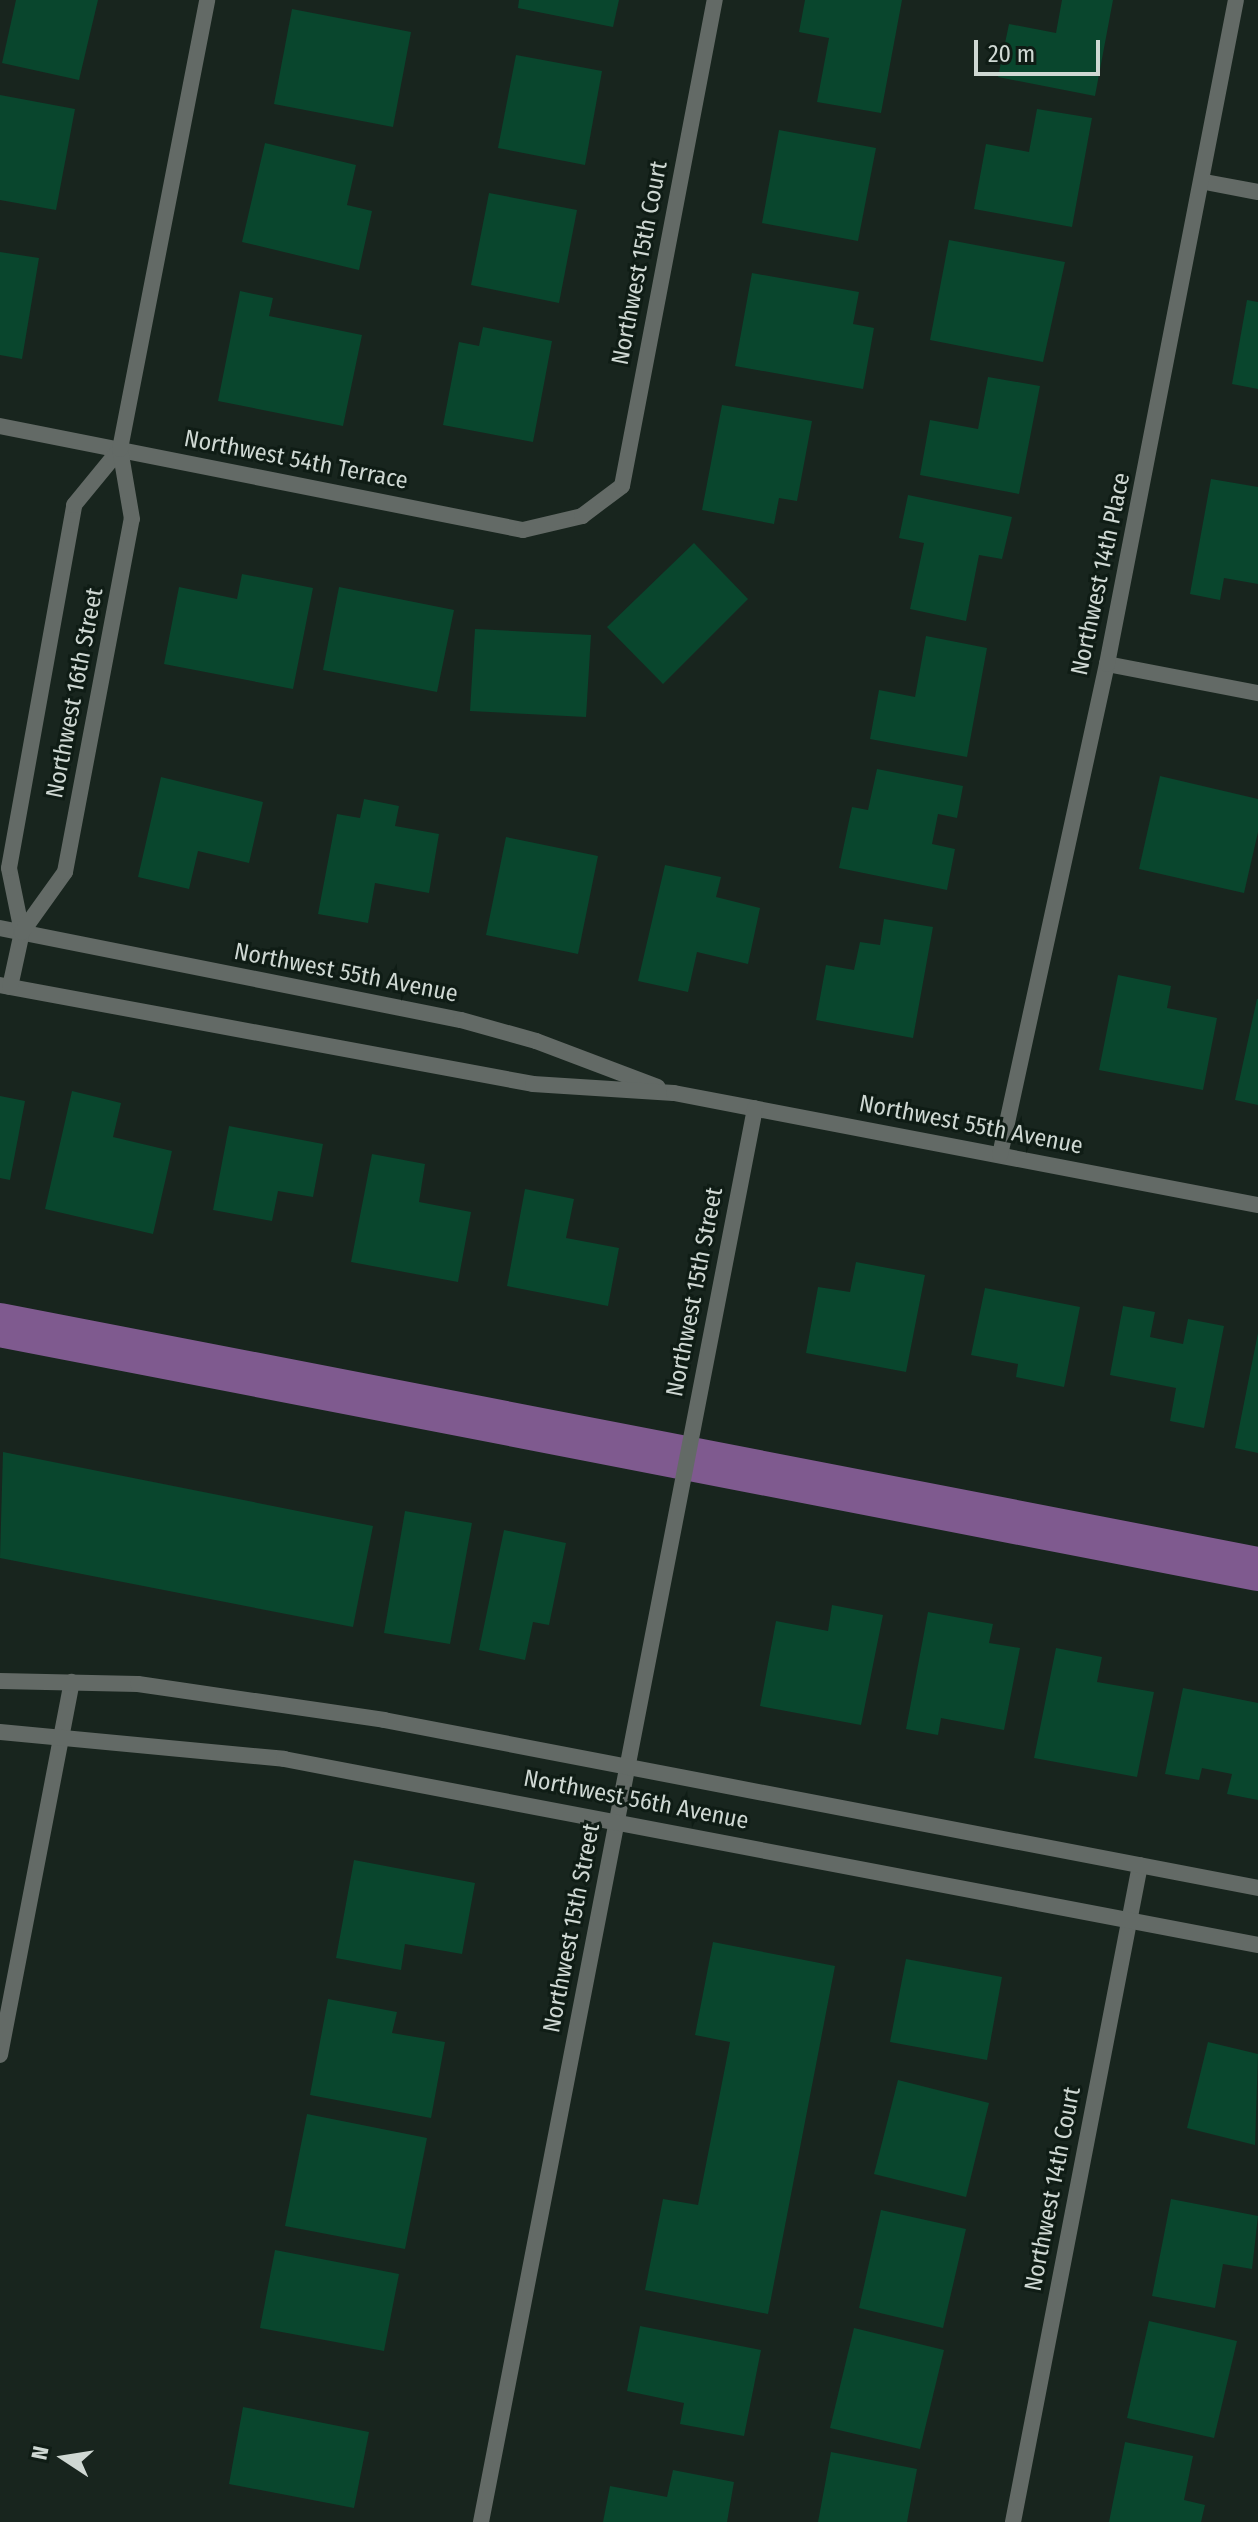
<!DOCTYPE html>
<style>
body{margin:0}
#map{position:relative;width:1258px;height:2522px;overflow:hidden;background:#18251e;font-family:"Fira Sans Condensed",sans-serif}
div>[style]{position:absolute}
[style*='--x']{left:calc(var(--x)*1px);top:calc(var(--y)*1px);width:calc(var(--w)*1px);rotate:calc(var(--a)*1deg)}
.canal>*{height:44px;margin:-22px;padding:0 22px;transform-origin:22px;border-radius:22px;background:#7f5a8f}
.building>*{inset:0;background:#09462d}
.minor>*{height:16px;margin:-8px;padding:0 8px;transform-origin:8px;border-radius:8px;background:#636a66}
.tertiary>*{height:16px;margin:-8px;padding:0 8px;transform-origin:8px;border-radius:8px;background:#636a66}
span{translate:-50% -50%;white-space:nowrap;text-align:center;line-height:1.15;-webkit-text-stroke:6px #0f1c15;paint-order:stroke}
.street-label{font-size:24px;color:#cfd8d3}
.north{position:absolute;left:24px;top:2418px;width:80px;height:80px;-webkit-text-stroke:6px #0f1c15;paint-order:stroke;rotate:282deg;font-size:22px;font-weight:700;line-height:32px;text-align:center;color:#cfd8d3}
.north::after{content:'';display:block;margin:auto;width:28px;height:36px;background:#cfd8d3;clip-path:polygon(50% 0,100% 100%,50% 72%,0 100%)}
.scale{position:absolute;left:974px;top:40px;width:126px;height:36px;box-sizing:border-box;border:4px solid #cfd8d3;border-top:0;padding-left:10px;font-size:24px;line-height:28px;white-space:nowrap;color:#cfd8d3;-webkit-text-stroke:6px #0f1c15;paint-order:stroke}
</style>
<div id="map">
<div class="canal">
<i style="--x:0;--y:1325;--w:1281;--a:10.98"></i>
</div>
<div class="building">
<i style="clip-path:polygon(16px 0,98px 0,79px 80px,2px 63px)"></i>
<i style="clip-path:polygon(519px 0,619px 0,613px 27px,518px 8px)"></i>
<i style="clip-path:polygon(805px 0,902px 0,881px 113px,817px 102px,829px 38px,799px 32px)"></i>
<i style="clip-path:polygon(1062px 0,1113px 0,1095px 96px,998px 77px,1009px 24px,1056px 33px)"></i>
<i style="clip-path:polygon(292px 9px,411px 32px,393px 127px,274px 104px)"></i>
<i style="clip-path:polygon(516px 55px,602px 71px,585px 165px,498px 148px)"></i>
<i style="clip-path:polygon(0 95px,75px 109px,56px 210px,0 200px)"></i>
<i style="clip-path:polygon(1037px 109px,1092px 118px,1072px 227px,974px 209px,986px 144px,1029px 152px)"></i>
<i style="clip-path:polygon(779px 130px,876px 148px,858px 241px,762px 223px)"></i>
<i style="clip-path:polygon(265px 143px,356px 165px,347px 205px,372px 211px,359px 270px,242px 242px)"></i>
<i style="clip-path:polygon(489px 193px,577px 210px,559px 303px,471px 285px)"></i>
<i style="clip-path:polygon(949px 240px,1065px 262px,1043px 362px,930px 340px)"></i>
<i style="clip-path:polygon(0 252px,39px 258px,22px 359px,0 355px)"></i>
<i style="clip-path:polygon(752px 273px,859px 292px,853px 324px,874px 328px,863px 389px,735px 366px)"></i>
<i style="clip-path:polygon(240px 291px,273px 298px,269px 316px,362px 335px,343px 426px,218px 401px)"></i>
<i style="clip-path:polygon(1247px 300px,1258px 302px,1258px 389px,1232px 384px)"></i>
<i style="clip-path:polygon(483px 327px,552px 341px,533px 442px,443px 425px,459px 342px,479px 346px)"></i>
<i style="clip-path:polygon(988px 377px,1040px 386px,1019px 494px,920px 475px,930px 420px,978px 429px)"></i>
<i style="clip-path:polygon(722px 405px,812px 421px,797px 501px,779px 498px,774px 524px,702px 510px)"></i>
<i style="clip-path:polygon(1211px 479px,1258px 487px,1258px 584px,1224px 578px,1220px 600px,1190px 594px)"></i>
<i style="clip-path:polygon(908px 495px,1012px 517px,1002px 559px,979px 555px,966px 621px,910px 609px,924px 543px,899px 538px)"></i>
<i style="clip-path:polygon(694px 543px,748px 599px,663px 684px,607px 627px)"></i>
<i style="clip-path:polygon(242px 574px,313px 588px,293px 689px,164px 664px,179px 587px,237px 599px)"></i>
<i style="clip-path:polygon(339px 587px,454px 610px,437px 692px,323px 670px)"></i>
<i style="clip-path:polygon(475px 629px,591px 635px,586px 717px,470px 711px)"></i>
<i style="clip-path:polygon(926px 636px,987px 648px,967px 757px,870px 739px,879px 690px,915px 697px)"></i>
<i style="clip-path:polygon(877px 769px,963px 786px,957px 818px,938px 814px,932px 844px,955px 849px,947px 890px,839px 868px,852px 807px,868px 810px)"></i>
<i style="clip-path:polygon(1160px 776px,1258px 799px,1258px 832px,1244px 893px,1139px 869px)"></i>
<i style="clip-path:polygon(161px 777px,263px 802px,249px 863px,198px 851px,189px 889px,138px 877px)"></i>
<i style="clip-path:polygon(364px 799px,399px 806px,395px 826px,439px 834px,429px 893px,375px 883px,368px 923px,318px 914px,337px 814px,360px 818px)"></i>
<i style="clip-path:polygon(506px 837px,598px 856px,578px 954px,486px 935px)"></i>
<i style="clip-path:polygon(665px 865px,721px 877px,716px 897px,760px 908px,748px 964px,697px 952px,688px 992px,638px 981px)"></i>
<i style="clip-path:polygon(884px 919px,933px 927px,913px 1038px,816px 1020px,826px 965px,854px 970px,860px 942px,880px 945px)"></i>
<i style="clip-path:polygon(1118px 975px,1171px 986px,1167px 1008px,1217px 1018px,1203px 1090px,1099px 1070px)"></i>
<i style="clip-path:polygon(1257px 999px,1258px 999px,1258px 1105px,1235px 1100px)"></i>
<i style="clip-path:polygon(72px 1091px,121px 1103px,113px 1137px,172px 1151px,153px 1234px,45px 1209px)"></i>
<i style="clip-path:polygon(0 1096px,25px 1101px,10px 1180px,0 1178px)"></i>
<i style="clip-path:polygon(229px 1126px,323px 1144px,313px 1197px,278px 1191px,272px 1221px,213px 1210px)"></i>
<i style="clip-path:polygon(372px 1154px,425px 1164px,419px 1202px,471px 1212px,458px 1282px,351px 1262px)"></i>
<i style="clip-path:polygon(525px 1189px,574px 1199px,566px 1238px,619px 1248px,608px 1306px,507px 1286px)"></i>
<i style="clip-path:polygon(856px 1262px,925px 1275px,906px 1372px,806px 1353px,818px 1287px,850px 1292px)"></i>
<i style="clip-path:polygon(985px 1288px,1080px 1307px,1064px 1387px,1016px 1377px,1018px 1364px,971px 1355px)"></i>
<i style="clip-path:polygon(1123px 1306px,1155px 1312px,1150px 1337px,1183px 1344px,1188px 1319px,1224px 1326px,1204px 1428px,1170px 1421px,1176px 1388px,1110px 1375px)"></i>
<i style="clip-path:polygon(1258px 1333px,1258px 1453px,1235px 1448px)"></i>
<i style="clip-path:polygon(3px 1452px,373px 1526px,353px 1627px,0 1558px)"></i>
<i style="clip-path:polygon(405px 1511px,472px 1523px,450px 1644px,384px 1633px)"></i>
<i style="clip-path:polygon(504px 1530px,566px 1543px,549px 1625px,533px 1622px,525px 1660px,479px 1650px)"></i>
<i style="clip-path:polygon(832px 1605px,883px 1615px,861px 1725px,760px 1706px,776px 1621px,828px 1631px)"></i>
<i style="clip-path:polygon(928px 1612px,993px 1624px,989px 1643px,1020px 1648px,1004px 1730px,941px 1718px,938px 1735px,906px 1729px)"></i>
<i style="clip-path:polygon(1056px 1648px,1102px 1657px,1097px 1682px,1154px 1692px,1137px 1777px,1034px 1758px)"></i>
<i style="clip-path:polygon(1183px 1688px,1258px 1703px,1258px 1800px,1227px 1794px,1232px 1774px,1202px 1768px,1199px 1780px,1165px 1774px)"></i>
<i style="clip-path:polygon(354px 1860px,475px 1883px,462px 1954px,405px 1944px,401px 1970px,336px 1958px)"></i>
<i style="clip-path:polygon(713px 1942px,835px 1966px,768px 2314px,645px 2290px,663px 2199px,698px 2205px,730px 2042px,695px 2035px)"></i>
<i style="clip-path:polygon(906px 1959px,1002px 1977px,987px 2060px,890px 2042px)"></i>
<i style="clip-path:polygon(328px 1999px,397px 2012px,392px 2033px,445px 2042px,431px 2118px,310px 2095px)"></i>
<i style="clip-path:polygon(1208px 2042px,1258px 2054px,1255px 2145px,1187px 2128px)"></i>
<i style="clip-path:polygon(898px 2080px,989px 2103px,966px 2197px,874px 2174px)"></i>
<i style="clip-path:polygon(307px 2114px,427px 2138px,405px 2249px,285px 2226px)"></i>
<i style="clip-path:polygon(1171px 2199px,1258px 2216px,1252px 2269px,1223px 2264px,1215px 2308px,1152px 2296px)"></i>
<i style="clip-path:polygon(881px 2210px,966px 2229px,943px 2328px,859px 2308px)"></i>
<i style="clip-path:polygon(275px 2250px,399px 2274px,384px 2351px,260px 2328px)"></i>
<i style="clip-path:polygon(1149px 2321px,1237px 2341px,1214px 2438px,1127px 2418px)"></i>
<i style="clip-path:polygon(640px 2326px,761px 2350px,744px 2436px,680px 2424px,684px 2403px,627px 2391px)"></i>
<i style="clip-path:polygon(854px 2328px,944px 2350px,920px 2449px,830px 2428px)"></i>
<i style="clip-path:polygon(243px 2407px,369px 2432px,354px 2508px,229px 2484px)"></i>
<i style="clip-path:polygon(1125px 2442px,1193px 2456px,1184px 2500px,1205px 2505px,1201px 2522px,1109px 2522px)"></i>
<i style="clip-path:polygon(831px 2452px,917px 2469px,907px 2522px,818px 2522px)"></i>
<i style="clip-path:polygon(673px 2470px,734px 2482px,727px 2522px,603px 2522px,610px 2486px,667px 2497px)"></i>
</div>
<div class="minor">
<i style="--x:1205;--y:182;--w:54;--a:10.7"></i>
<i style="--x:0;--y:426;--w:533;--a:11.25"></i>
<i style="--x:523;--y:530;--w:61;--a:-13.3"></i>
<i style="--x:582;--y:516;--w:50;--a:-36.9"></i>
<i style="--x:622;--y:486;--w:495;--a:-79.2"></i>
<i style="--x:1107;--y:664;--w:154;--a:10.9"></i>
<i style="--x:0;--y:928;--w:470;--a:11.3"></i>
<i style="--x:461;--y:1020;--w:78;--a:15.6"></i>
<i style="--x:536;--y:1041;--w:130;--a:20.7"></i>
<i style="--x:22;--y:932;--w:65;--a:-101.5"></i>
<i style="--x:9;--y:868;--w:369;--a:-79.8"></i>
<i style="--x:74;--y:505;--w:72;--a:-50.6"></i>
<i style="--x:0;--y:985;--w:542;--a:10.52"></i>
<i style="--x:533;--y:1084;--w:141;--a:3.7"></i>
<i style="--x:674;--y:1093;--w:595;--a:10.86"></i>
<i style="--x:10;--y:987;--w:56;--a:-77.7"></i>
<i style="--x:22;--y:932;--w:74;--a:-54.4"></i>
<i style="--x:65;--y:872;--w:359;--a:-79.3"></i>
<i style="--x:132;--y:519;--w:71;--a:-99.7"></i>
<i style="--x:120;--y:449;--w:457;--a:-79"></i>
<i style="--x:1000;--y:1155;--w:503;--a:-77.71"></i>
<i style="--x:1107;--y:664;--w:676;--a:-79.01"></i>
<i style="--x:0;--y:2055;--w:380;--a:-79.1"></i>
<i style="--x:481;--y:2522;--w:1440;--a:-79.03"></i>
<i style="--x:1013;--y:2522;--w:669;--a:-79.06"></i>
</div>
<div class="tertiary">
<i style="--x:0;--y:1681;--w:138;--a:1.2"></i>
<i style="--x:138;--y:1684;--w:249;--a:8.3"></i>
<i style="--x:384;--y:1720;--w:890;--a:10.88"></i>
<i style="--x:0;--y:1732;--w:285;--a:5.4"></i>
<i style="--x:284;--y:1759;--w:992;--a:10.81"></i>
</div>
<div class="street-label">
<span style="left:640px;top:263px;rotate:-79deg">Northwest 15th Court</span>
<span style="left:296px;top:460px;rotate:11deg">Northwest 54th Terrace</span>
<span style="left:1101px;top:574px;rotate:-78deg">Northwest 14th Place</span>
<span style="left:75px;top:693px;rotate:-79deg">Northwest 16th Street</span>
<span style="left:346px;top:973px;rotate:11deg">Northwest 55th Avenue</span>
<span style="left:971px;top:1125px;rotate:11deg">Northwest 55th Avenue</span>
<span style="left:695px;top:1292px;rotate:-79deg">Northwest 15th Street</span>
<span style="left:636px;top:1800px;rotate:11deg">Northwest 56th Avenue</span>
<span style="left:572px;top:1928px;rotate:-79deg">Northwest 15th Street</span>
<span style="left:1053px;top:2189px;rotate:-79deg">Northwest 14th Court</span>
</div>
<div class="north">N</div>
<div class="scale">20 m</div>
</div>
